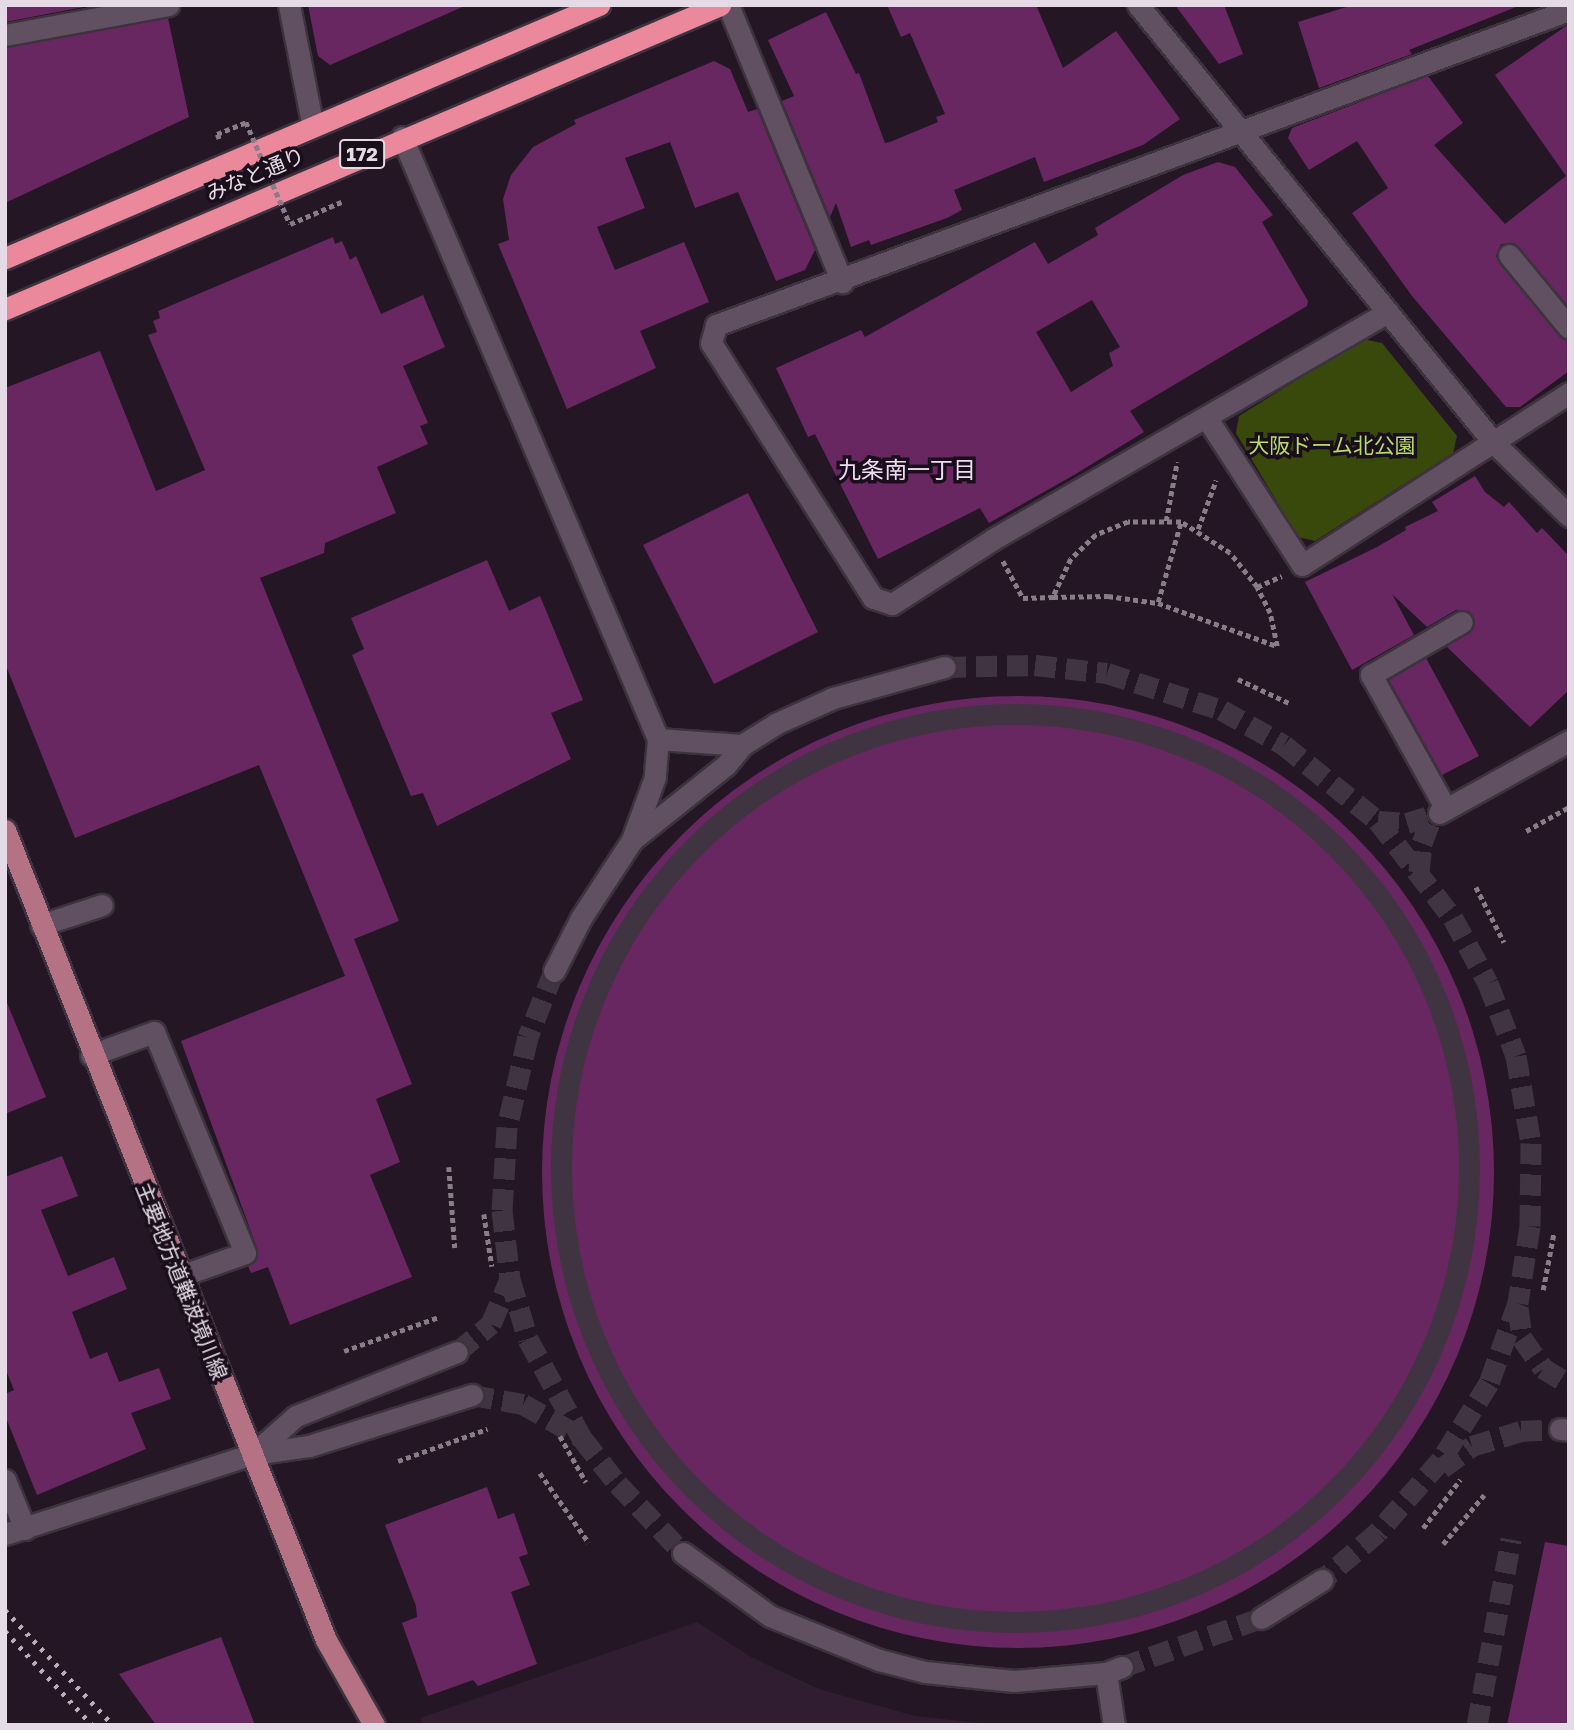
<!DOCTYPE html>
<meta charset="utf-8">
<style>
body{margin:0}
#map{position:relative;width:1574px;height:1730px;overflow:hidden;background:#241625;font-family:"Golos Text","Noto Sans JP",sans-serif}
div>[style]{position:absolute}
[style*='--x']{left:calc(var(--x)*1px);top:calc(var(--y)*1px);width:calc(var(--w)*1px);rotate:calc(var(--a)*1deg)}
.built>*{inset:0;background:#301d31}
.green>*{inset:0;background:#39490b}
.building>*{inset:0;background:#682761}
.round{border-radius:50%}
.minor-tunnel>*{height:21px;margin-top:-10.5px;transform-origin:0;background:repeating-linear-gradient(90deg,#413442 0 21px,transparent 0 31px)}
.minor-tunnel>.ring{margin:-10.5px;padding:0;box-sizing:content-box;background:none;border:21px solid #413442;border-radius:50%}
.path>*{height:4.5px;margin-top:-2.25px;transform-origin:0;background:repeating-linear-gradient(90deg,#897d8a 0 5px,transparent 0 8.5px)}
.roads{filter:drop-shadow(2px 0 #3d333e) drop-shadow(-2px 0 #3d333e) drop-shadow(0 2px #3d333e) drop-shadow(0 -2px #3d333e)}
.minor>*{height:21px;margin:-10.5px;padding:0 10.5px;transform-origin:10.5px;border-radius:10.5px;background:#615062}
.major>*{height:21px;margin:-10.5px;padding:0 10.5px;transform-origin:10.5px;border-radius:10.5px;background:#b47284}
.highway>*{height:21px;margin:-10.5px;padding:0 10.5px;transform-origin:10.5px;border-radius:10.5px;background:#ec889b}
.rail>*{height:5px;margin-top:-2.5px;transform-origin:0;background:repeating-linear-gradient(90deg,#b9aeba 0 3.5px,transparent 0 10.5px)}
.path-bridge>*{height:4.5px;margin-top:-2.25px;transform-origin:0;background:repeating-linear-gradient(90deg,#897d8a 0 5px,transparent 0 8.5px)}
span{translate:-50% -50%;white-space:nowrap;text-align:center;line-height:1.15;-webkit-text-stroke:7px #1a0d1c;paint-order:stroke}
.shield-label span{padding:2px 5px;background:#1a0d1c;border:2px solid;border-radius:5px;-webkit-text-stroke-width:0}
.shield-label{font-size:19px;color:#e5dbe6;font-weight:700}
.street-label{font-size:21px;color:#e5dbe6}
.park-label{font-size:21px;color:#b7db66}
.neighbourhood-label{font-size:23px;color:#eedbf0}
.frame{position:absolute;inset:0;border:7px solid #e5dbe6;pointer-events:none}
</style>
<div id="map">
<div class="built">
<i style="clip-path:polygon(697px 1622px,751px 1657px,819px 1689px,915px 1716px,999px 1725px,424px 1725px,420px 1718px)"></i>
</div>
<div class="green">
<i style="clip-path:polygon(1363px 339px,1382px 343px,1457px 436px,1453px 453px,1315px 541px,1298px 537px,1236px 433px,1239px 416px)"></i>
</div>
<div class="building">
<i style="clip-path:polygon(5px 5px,94px 5px,5px 22px)"></i>
<i style="clip-path:polygon(308px 5px,467px 5px,330px 65px,318px 56px)"></i>
<i style="clip-path:polygon(887px 5px,1036px 5px,1063px 68px,1116px 31px,1180px 119px,1143px 145px,1044px 182px,1035px 157px,954px 190px,962px 210px,947px 218px,871px 245px,869px 240px,851px 247px,836px 203px,830px 217px,782px 101px,794px 96px,768px 40px,826px 12px,856px 74px,859px 73px,885px 143px,890px 142px,938px 122px,936px 117px,945px 114px,910px 33px,901px 37px)"></i>
<i style="clip-path:polygon(1175px 5px,1224px 5px,1243px 54px,1219px 64px)"></i>
<i style="clip-path:polygon(1353px 5px,1516px 5px,1516px 7px,1409px 50px,1412px 54px,1319px 88px,1298px 22px)"></i>
<i style="clip-path:polygon(168px 18px,189px 117px,5px 203px,5px 48px)"></i>
<i style="clip-path:polygon(1569px 24px,1569px 307px,1514px 243px,1501px 244px,1496px 256px,1559px 336px,1569px 341px,1569px 371px,1520px 407px,1506px 407px,1412px 296px,1352px 213px,1388px 188px,1357px 141px,1309px 170px,1288px 138px,1292px 128px,1428px 76px,1463px 123px,1434px 145px,1505px 224px,1566px 176px,1495px 75px)"></i>
<i style="clip-path:polygon(714px 61px,730px 69px,748px 112px,757px 109px,815px 250px,805px 270px,776px 281px,738px 192px,695px 208px,670px 142px,625px 158px,645px 208px,597px 227px,615px 270px,684px 242px,709px 302px,640px 331px,656px 368px,567px 409px,498px 244px,509px 240px,503px 199px,511px 175px,533px 147px,576px 124px,574px 120px)"></i>
<i style="clip-path:polygon(evenodd,1218px 162px,1235px 167px,1273px 215px,1262px 222px,1308px 301px,1307px 306px,1130px 411px,1144px 432px,1074px 475px,989px 523px,980px 508px,878px 559px,815px 434px,808px 437px,776px 368px,861px 330px,865px 337px,1035px 242px,1048px 264px,1098px 235px,1095px 228px,1183px 175px,1218px 162px,1092px 300px,1120px 347px,1109px 353px,1113px 366px,1071px 392px,1036px 332px,1092px 300px)"></i>
<i style="clip-path:polygon(333px 237px,335px 244px,342px 241px,350px 260px,356px 256px,381px 314px,423px 295px,445px 347px,403px 366px,428px 423px,420px 426px,428px 444px,377px 467px,396px 513px,325px 543px,324px 553px,260px 578px,399px 921px,354px 939px,412px 1084px,376px 1099px,400px 1162px,370px 1175px,412px 1277px,290px 1325px,268px 1267px,251px 1273px,248px 1266px,256px 1261px,257px 1248px,181px 1041px,345px 976px,259px 765px,75px 838px,5px 663px,5px 388px,100px 351px,156px 491px,205px 470px,148px 335px,157px 332px,153px 321px,160px 318px,158px 311px)"></i>
<i style="clip-path:polygon(1475px 476px,1485px 492px,1504px 507px,1509px 502px,1537px 533px,1542px 528px,1569px 556px,1569px 690px,1530px 727px,1446px 646px,1473px 629px,1475px 621px,1469px 611px,1456px 610px,1427px 627px,1392px 594px,1414px 635px,1352px 670px,1305px 582px,1377px 547px,1406px 530px,1405px 527px,1438px 511px,1432px 502px)"></i>
<i style="clip-path:polygon(748px 493px,818px 632px,714px 684px,643px 545px)"></i>
<i style="clip-path:polygon(487px 560px,509px 611px,540px 596px,583px 700px,551px 713px,571px 759px,437px 826px,423px 793px,411px 796px,352px 655px,364px 649px,351px 618px)"></i>
<i style="clip-path:polygon(1426px 658px,1479px 756px,1442px 775px,1389px 680px)"></i>
<i class="round" style="left:542px;top:696px;width:952px;height:952px"></i>
<i style="clip-path:polygon(5px 998px,46px 1097px,5px 1114px)"></i>
<i style="clip-path:polygon(62px 1156px,78px 1196px,41px 1210px,68px 1276px,114px 1257px,127px 1289px,72px 1312px,90px 1359px,107px 1352px,119px 1382px,159px 1368px,171px 1399px,131px 1413px,146px 1449px,37px 1495px,5px 1415px,5px 1394px,14px 1390px,5px 1368px,5px 1177px)"></i>
<i style="clip-path:polygon(487px 1487px,498px 1519px,514px 1513px,528px 1554px,519px 1557px,530px 1585px,511px 1592px,537px 1664px,478px 1686px,473px 1680px,428px 1696px,402px 1623px,417px 1617px,416px 1606px,385px 1525px)"></i>
<i style="clip-path:polygon(1545px 1542px,1569px 1546px,1569px 1725px,1507px 1725px)"></i>
<i style="clip-path:polygon(221px 1637px,255px 1725px,156px 1725px,119px 1674px)"></i>
</div>
<div class="minor-tunnel">
<i style="--x:945;--y:667;--w:90;--a:-1.3"></i>
<i style="--x:1035;--y:665;--w:72;--a:6.3"></i>
<i style="--x:1107;--y:673;--w:121;--a:17.8"></i>
<i style="--x:1222;--y:710;--w:71;--a:29.4"></i>
<i style="--x:1284;--y:745;--w:121;--a:39"></i>
<i style="--x:1378;--y:821;--w:123;--a:52.3"></i>
<i style="--x:1453;--y:918;--w:74;--a:61.7"></i>
<i style="--x:1488;--y:983;--w:78;--a:69"></i>
<i style="--x:1516;--y:1056;--w:88;--a:80.2"></i>
<i style="--x:1531;--y:1143;--w:83;--a:90.7"></i>
<i style="--x:1530;--y:1226;--w:78;--a:98.9"></i>
<i style="--x:1518;--y:1303;--w:85;--a:109.9"></i>
<i style="--x:1489;--y:1383;--w:91;--a:121.9"></i>
<i style="--x:1441;--y:1460;--w:96;--a:131.2"></i>
<i style="--x:1378;--y:1532;--w:74;--a:139.4"></i>
<i class="ring" style="left:561px;top:714px;width:887px;height:887px"></i>
<i style="--x:1378;--y:821;--w:29;--a:4"></i>
<i style="--x:1407;--y:823;--w:34;--a:-17"></i>
<i style="--x:1419;--y:872;--w:29;--a:-84"></i>
<i style="--x:1422;--y:843;--w:28;--a:-69"></i>
<i style="--x:554;--y:971;--w:71;--a:111.5"></i>
<i style="--x:528;--y:1037;--w:92;--a:103.1"></i>
<i style="--x:507;--y:1127;--w:83;--a:93.4"></i>
<i style="--x:502;--y:1210;--w:69;--a:83.4"></i>
<i style="--x:510;--y:1279;--w:63;--a:73.3"></i>
<i style="--x:528;--y:1339;--w:113;--a:61.4"></i>
<i style="--x:582;--y:1438;--w:58;--a:52"></i>
<i style="--x:618;--y:1484;--w:95;--a:46.7"></i>
<i style="--x:1518;--y:1308;--w:30;--a:82"></i>
<i style="--x:1522;--y:1338;--w:37;--a:55"></i>
<i style="--x:1543;--y:1368;--w:31;--a:32"></i>
<i style="--x:457;--y:1352;--w:44;--a:-39.5"></i>
<i style="--x:491;--y:1324;--w:49;--a:-67.1"></i>
<i style="--x:472;--y:1395;--w:52;--a:10"></i>
<i style="--x:523;--y:1404;--w:67;--a:29.6"></i>
<i style="--x:1442;--y:1468;--w:37;--a:-36"></i>
<i style="--x:1472;--y:1446;--w:51;--a:-17"></i>
<i style="--x:1521;--y:1431;--w:39;--a:-3"></i>
<i style="--x:1122;--y:1667;--w:147;--a:-19.4"></i>
<i style="--x:1477;--y:1725;--w:189;--a:-79.6"></i>
</div>
<div class="path">
<i style="--x:219;--y:139;--w:5;--a:-112"></i>
<i style="--x:217;--y:134;--w:31;--a:-22"></i>
<i style="--x:290;--y:224;--w:56;--a:-23.3"></i>
<i style="--x:1166;--y:521;--w:60;--a:-79.4"></i>
<i style="--x:1198;--y:529;--w:52;--a:-69.8"></i>
<i style="--x:1003;--y:561;--w:42;--a:61.6"></i>
<i style="--x:1023;--y:598;--w:30;--a:-2"></i>
<i style="--x:1053;--y:597;--w:55;--a:-1"></i>
<i style="--x:1108;--y:596;--w:50;--a:8"></i>
<i style="--x:1158;--y:603;--w:127;--a:19.9"></i>
<i style="--x:1277;--y:646;--w:34;--a:-102"></i>
<i style="--x:1270;--y:613;--w:29;--a:-117"></i>
<i style="--x:1257;--y:587;--w:43;--a:-128.5"></i>
<i style="--x:1230;--y:553;--w:58;--a:-147.7"></i>
<i style="--x:1181;--y:522;--w:53;--a:180"></i>
<i style="--x:1128;--y:522;--w:35;--a:158"></i>
<i style="--x:1096;--y:535;--w:35;--a:136"></i>
<i style="--x:1071;--y:559;--w:42;--a:115.3"></i>
<i style="--x:1257;--y:587;--w:27;--a:-24"></i>
<i style="--x:1158;--y:602;--w:83;--a:-74"></i>
<i style="--x:1238;--y:679;--w:56;--a:25.2"></i>
<i style="--x:1526;--y:831;--w:49;--a:-29.2"></i>
<i style="--x:1476;--y:887;--w:62;--a:63"></i>
<i style="--x:449;--y:1167;--w:81;--a:85.8"></i>
<i style="--x:484;--y:1214;--w:53;--a:81.3"></i>
<i style="--x:1543;--y:1290;--w:59;--a:-79.3"></i>
<i style="--x:344;--y:1351;--w:101;--a:-19.7"></i>
<i style="--x:560;--y:1436;--w:53;--a:60.5"></i>
<i style="--x:398;--y:1461;--w:95;--a:-19.8"></i>
<i style="--x:540;--y:1473;--w:85;--a:55"></i>
<i style="--x:1423;--y:1528;--w:61;--a:-52.4"></i>
<i style="--x:1443;--y:1544;--w:64;--a:-50.1"></i>
</div>
<div class="roads">
<div class="minor">
<i style="--x:289;--y:5;--w:124;--a:78.9"></i>
<i style="--x:728;--y:5;--w:300;--a:67.6"></i>
<i style="--x:1138;--y:5;--w:564;--a:50.9"></i>
<i style="--x:1494;--y:443;--w:105;--a:44.2"></i>
<i style="--x:5;--y:35;--w:166;--a:-10.4"></i>
<i style="--x:402;--y:137;--w:654;--a:66.96"></i>
<i style="--x:658;--y:739;--w:38;--a:95"></i>
<i style="--x:655;--y:777;--w:67;--a:110.1"></i>
<i style="--x:1509;--y:255;--w:94;--a:50.6"></i>
<i style="--x:1388;--y:312;--w:457;--a:150.1"></i>
<i style="--x:992;--y:540;--w:119;--a:147.4"></i>
<i style="--x:892;--y:604;--w:20;--a:-162"></i>
<i style="--x:873;--y:598;--w:302;--a:-122.4"></i>
<i style="--x:711;--y:343;--w:19;--a:-74"></i>
<i style="--x:716;--y:325;--w:909;--a:-20.27"></i>
<i style="--x:1206;--y:417;--w:176;--a:57"></i>
<i style="--x:1302;--y:565;--w:318;--a:-32.8"></i>
<i style="--x:658;--y:739;--w:84;--a:4.1"></i>
<i style="--x:1446;--y:809;--w:154;--a:-119.2"></i>
<i style="--x:1371;--y:675;--w:105;--a:-30.2"></i>
<i style="--x:1439;--y:813;--w:149;--a:-29"></i>
<i style="--x:41;--y:925;--w:64;--a:-18.2"></i>
<i style="--x:554;--y:971;--w:59;--a:-63"></i>
<i style="--x:581;--y:918;--w:93;--a:-56.8"></i>
<i style="--x:632;--y:840;--w:120;--a:-38.6"></i>
<i style="--x:726;--y:765;--w:26;--a:-51"></i>
<i style="--x:742;--y:745;--w:39;--a:-32"></i>
<i style="--x:775;--y:724;--w:64;--a:-24.1"></i>
<i style="--x:833;--y:698;--w:116;--a:-15.5"></i>
<i style="--x:91;--y:1055;--w:67;--a:-20.1"></i>
<i style="--x:154;--y:1032;--w:239;--a:67.6"></i>
<i style="--x:245;--y:1253;--w:69;--a:160.5"></i>
<i style="--x:1560;--y:1429;--w:9;--a:6"></i>
<i style="--x:253;--y:1454;--w:57;--a:-41.5"></i>
<i style="--x:296;--y:1416;--w:173;--a:-21.7"></i>
<i style="--x:5;--y:1480;--w:53;--a:67.8"></i>
<i style="--x:5;--y:1534;--w:261;--a:-17.9"></i>
<i style="--x:253;--y:1454;--w:57;--a:-8.1"></i>
<i style="--x:309;--y:1446;--w:171;--a:-17.4"></i>
<i style="--x:683;--y:1553;--w:107;--a:35.9"></i>
<i style="--x:770;--y:1616;--w:118;--a:22"></i>
<i style="--x:879;--y:1660;--w:48;--a:14.6"></i>
<i style="--x:925;--y:1672;--w:89;--a:5.8"></i>
<i style="--x:1014;--y:1681;--w:92;--a:-5"></i>
<i style="--x:1106;--y:1673;--w:17;--a:-21"></i>
<i style="--x:1261;--y:1618;--w:72;--a:-31.9"></i>
<i style="--x:1106;--y:1673;--w:53;--a:81.3"></i>
</div>
<div class="major">
<i style="--x:5;--y:830;--w:871;--a:68.38"></i>
<i style="--x:326;--y:1640;--w:98;--a:60.5"></i>
</div>
<div class="highway">
<i style="--x:5;--y:258;--w:646;--a:-23.07"></i>
<i style="--x:5;--y:309;--w:777;--a:-23.03"></i>
</div>
</div>
<div class="rail">
<i style="--x:5;--y:1610;--w:158;--a:46.8"></i>
<i style="--x:5;--y:1631;--w:128;--a:47.2"></i>
</div>
<div class="path-bridge">
<i style="--x:246;--y:122;--w:111;--a:66.7"></i>
</div>
<div class="shield-label">
<span style="left:362px;top:154px">172</span>
</div>
<div class="street-label">
<span style="left:255px;top:174px;rotate:-23deg">みなと通り</span>
<span style="left:182px;top:1281px;rotate:68deg">主要地方道難波境川線</span>
</div>
<div class="park-label">
<span style="left:1332px;top:445px">大阪ドーム北公園</span>
</div>
<div class="neighbourhood-label">
<span style="left:907px;top:469px">九条南一丁目</span>
</div>
<div class="frame"></div>
</div>
